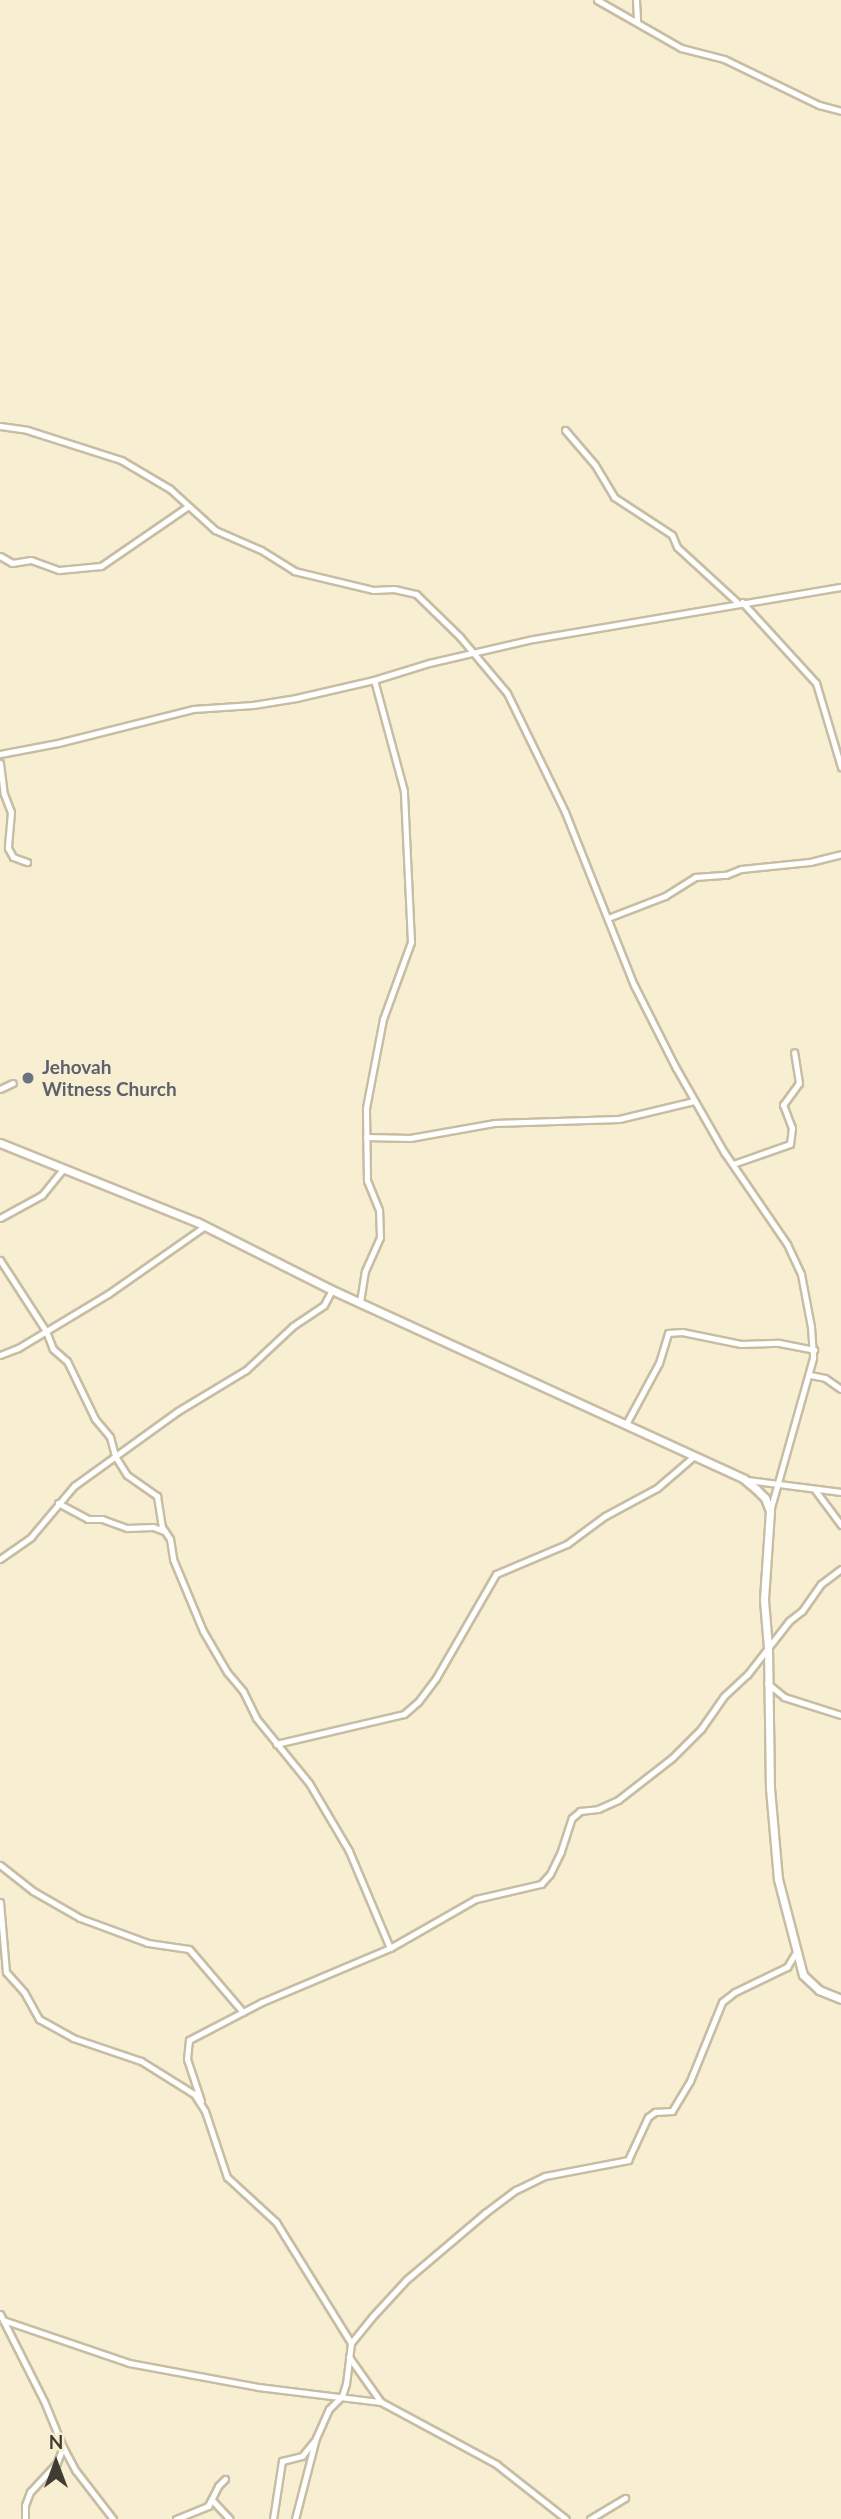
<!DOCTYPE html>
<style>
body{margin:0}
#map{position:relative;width:841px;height:2519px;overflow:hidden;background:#f8eed2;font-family:Lato,sans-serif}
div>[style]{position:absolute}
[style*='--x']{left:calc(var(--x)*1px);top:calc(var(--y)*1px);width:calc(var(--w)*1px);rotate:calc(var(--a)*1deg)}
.roads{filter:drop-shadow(2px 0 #c7bda2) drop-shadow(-2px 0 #c7bda2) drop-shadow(0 2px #c7bda2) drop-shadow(0 -2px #c7bda2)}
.street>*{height:5px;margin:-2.5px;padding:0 2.5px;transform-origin:2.5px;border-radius:2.5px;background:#fff}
.secondary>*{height:7px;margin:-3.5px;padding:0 3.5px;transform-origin:3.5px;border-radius:3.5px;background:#fff}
.dots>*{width:19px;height:19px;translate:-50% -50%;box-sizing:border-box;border:4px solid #f8eed2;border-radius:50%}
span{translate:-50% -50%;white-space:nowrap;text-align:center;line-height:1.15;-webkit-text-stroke:6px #f8eed2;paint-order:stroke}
.worship-label{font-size:19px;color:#5b616d;font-weight:700}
.left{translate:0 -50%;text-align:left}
.north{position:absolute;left:21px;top:2428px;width:70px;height:70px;-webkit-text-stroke:5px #f8eed2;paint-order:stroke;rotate:0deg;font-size:19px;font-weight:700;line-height:28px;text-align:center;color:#403c31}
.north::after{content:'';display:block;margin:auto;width:24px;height:32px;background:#403c31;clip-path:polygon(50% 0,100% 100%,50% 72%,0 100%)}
</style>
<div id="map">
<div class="roads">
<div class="street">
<i style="--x:597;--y:0;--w:97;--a:29.7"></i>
<i style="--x:681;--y:48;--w:44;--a:14.3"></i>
<i style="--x:724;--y:59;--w:106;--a:25.8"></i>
<i style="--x:819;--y:105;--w:23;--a:15"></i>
<i style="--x:636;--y:0;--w:22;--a:87"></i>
<i style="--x:0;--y:426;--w:27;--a:8"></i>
<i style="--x:27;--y:430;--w:99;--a:17.7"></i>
<i style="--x:121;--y:460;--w:57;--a:30.6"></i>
<i style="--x:170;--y:489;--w:61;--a:42.3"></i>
<i style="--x:215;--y:530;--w:50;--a:23.5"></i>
<i style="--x:261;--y:550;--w:39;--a:32"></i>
<i style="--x:294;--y:571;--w:81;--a:13.5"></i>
<i style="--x:373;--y:590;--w:21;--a:-3"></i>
<i style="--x:394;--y:589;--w:23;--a:13"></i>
<i style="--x:416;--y:594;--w:62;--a:44.3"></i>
<i style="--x:460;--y:637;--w:73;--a:50"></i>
<i style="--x:507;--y:693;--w:132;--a:64"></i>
<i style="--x:565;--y:812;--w:186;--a:68.3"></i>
<i style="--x:634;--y:985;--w:93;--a:63.2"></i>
<i style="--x:676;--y:1068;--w:97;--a:60.3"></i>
<i style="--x:724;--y:1152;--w:112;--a:55.6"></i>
<i style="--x:787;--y:1244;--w:33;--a:65"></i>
<i style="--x:801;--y:1274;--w:54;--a:79.3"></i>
<i style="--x:811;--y:1327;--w:31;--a:86"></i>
<i style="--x:813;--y:1358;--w:159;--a:105.7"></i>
<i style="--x:565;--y:430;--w:46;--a:49.4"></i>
<i style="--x:595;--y:465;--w:37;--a:59"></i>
<i style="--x:614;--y:497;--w:69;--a:33.2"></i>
<i style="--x:672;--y:535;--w:13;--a:67"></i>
<i style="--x:677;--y:547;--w:81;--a:42.5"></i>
<i style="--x:0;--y:556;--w:14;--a:30"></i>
<i style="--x:12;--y:563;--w:19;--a:-9"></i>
<i style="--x:31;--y:560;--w:30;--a:20"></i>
<i style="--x:59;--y:570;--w:42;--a:-5.4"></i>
<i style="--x:101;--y:566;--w:104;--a:-34.5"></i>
<i style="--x:742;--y:602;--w:110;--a:47.6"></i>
<i style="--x:816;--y:683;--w:88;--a:73.4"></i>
<i style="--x:0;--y:754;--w:59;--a:-10.7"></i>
<i style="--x:58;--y:743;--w:139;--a:-14.1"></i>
<i style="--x:193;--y:709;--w:60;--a:-3.8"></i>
<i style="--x:253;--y:705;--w:44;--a:-9.2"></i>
<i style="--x:296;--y:698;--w:80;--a:-13"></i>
<i style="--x:374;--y:680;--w:58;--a:-17.2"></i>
<i style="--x:429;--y:663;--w:107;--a:-13"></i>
<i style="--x:533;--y:639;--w:312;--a:-9.6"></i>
<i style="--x:0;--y:763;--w:31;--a:83"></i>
<i style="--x:4;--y:794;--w:19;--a:69"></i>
<i style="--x:11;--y:812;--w:36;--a:95"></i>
<i style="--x:8;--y:848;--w:10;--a:61"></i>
<i style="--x:13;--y:857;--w:15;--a:20"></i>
<i style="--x:608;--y:918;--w:61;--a:-21.1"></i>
<i style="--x:665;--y:896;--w:36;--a:-32"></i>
<i style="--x:695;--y:877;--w:31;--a:-4"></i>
<i style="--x:726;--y:875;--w:16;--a:-22"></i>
<i style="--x:741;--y:869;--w:69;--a:-5.8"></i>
<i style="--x:810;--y:862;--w:32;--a:-14"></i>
<i style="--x:0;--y:1089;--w:14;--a:-25"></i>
<i style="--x:366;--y:1137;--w:44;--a:1.3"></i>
<i style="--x:410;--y:1138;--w:85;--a:-10.1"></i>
<i style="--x:494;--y:1123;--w:125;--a:-1.8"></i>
<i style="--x:619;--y:1119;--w:77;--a:-13.5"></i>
<i style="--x:733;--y:1164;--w:60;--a:-19.3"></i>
<i style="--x:790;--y:1144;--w:16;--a:-83"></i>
<i style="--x:792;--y:1128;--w:25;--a:-111"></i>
<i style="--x:783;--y:1105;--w:27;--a:-54"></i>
<i style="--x:799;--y:1083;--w:31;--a:-99"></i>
<i style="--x:0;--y:1218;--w:48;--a:-28.7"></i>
<i style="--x:42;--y:1195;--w:33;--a:-51"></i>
<i style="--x:0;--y:1260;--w:85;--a:57.1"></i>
<i style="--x:46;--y:1331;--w:19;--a:69"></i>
<i style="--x:53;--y:1349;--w:18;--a:41"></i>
<i style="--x:67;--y:1361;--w:64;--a:64.2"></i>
<i style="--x:95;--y:1419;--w:23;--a:50"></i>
<i style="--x:110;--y:1437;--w:20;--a:75"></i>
<i style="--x:115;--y:1456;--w:22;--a:58"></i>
<i style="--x:127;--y:1475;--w:37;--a:35"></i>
<i style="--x:157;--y:1496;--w:31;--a:81"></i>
<i style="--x:162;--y:1527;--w:14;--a:56"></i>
<i style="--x:170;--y:1539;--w:20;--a:81"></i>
<i style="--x:173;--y:1559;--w:78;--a:67.4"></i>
<i style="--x:203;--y:1631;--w:48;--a:59.7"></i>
<i style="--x:227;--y:1672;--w:25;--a:50"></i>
<i style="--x:243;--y:1691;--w:30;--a:64"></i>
<i style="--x:256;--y:1718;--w:84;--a:50.8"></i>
<i style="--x:309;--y:1783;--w:79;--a:59.5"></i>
<i style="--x:349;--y:1851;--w:105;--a:67.1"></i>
<i style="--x:360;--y:1302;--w:31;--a:-81"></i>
<i style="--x:365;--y:1271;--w:37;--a:-66"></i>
<i style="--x:380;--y:1237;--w:27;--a:-92"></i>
<i style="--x:379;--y:1210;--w:31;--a:-112"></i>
<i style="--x:367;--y:1181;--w:73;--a:-90.8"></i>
<i style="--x:366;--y:1108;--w:91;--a:-79.2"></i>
<i style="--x:383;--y:1019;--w:82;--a:-70"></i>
<i style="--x:411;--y:942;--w:151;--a:-92.7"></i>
<i style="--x:404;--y:791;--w:115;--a:-105.1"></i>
<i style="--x:0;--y:1355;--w:19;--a:-21"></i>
<i style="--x:18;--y:1348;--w:105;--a:-31"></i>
<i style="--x:108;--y:1294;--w:118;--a:-35"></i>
<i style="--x:810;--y:1375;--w:15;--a:11"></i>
<i style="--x:825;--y:1378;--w:19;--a:35"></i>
<i style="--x:626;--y:1424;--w:69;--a:-61.6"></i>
<i style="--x:659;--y:1363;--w:31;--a:-73"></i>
<i style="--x:668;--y:1333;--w:14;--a:-4"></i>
<i style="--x:682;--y:1332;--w:60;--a:11.5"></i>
<i style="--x:741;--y:1344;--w:38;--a:-2"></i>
<i style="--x:779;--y:1343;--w:36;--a:11"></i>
<i style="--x:747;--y:1480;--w:95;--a:7.3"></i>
<i style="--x:815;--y:1490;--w:44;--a:53.4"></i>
<i style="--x:58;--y:1503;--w:34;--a:28"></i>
<i style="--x:88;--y:1519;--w:14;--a:0"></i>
<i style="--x:102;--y:1519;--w:27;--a:20"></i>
<i style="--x:127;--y:1528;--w:26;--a:-2"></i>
<i style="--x:153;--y:1527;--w:12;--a:20"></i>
<i style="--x:0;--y:1559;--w:38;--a:-35"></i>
<i style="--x:31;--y:1537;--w:67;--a:-49.9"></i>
<i style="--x:74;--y:1486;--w:128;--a:-35.8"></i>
<i style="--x:178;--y:1411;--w:79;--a:-31.1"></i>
<i style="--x:246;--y:1370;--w:64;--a:-43.1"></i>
<i style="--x:293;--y:1326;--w:37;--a:-34"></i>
<i style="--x:324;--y:1305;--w:17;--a:-62"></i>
<i style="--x:767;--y:1683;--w:22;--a:39"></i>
<i style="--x:784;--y:1697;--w:60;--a:17.5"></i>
<i style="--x:276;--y:1744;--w:131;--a:-13.2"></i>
<i style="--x:404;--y:1714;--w:18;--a:-41"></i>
<i style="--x:418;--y:1702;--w:30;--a:-53"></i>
<i style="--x:436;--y:1678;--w:120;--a:-60"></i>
<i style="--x:496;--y:1574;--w:77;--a:-22.9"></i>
<i style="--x:567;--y:1544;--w:47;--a:-36.4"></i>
<i style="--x:605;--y:1516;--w:59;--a:-28.3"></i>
<i style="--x:657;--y:1488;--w:48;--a:-40.7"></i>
<i style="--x:0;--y:1865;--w:42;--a:38.2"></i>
<i style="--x:33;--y:1891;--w:54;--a:29.9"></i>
<i style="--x:80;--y:1918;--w:72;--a:20.2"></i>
<i style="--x:148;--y:1943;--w:41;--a:8.3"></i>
<i style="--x:189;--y:1949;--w:83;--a:49.4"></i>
<i style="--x:0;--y:1902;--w:70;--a:85.1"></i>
<i style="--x:6;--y:1972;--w:27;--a:48"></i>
<i style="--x:24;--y:1992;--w:31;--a:61"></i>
<i style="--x:39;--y:2019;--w:39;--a:29"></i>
<i style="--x:73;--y:2038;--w:72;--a:18.7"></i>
<i style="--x:141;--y:2061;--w:62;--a:31.9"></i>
<i style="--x:194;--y:2094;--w:20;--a:57"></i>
<i style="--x:205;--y:2111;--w:70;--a:71.6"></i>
<i style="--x:227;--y:2177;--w:67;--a:42.6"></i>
<i style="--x:276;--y:2222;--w:142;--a:58.2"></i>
<i style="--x:201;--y:2101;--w:44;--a:-108.4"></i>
<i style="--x:187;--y:2059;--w:19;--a:-84"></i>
<i style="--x:189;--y:2040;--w:82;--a:-27.5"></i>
<i style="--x:262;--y:2002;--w:139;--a:-22.9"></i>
<i style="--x:390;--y:1948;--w:99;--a:-29.7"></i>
<i style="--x:476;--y:1899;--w:67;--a:-13"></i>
<i style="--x:541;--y:1884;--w:13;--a:-48"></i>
<i style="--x:550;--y:1874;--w:25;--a:-64"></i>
<i style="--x:561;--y:1851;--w:35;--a:-72"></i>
<i style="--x:572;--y:1818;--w:11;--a:-41"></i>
<i style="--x:580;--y:1811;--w:18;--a:-6"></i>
<i style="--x:598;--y:1809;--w:22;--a:-24"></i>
<i style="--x:618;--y:1800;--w:68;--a:-37.9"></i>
<i style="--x:672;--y:1758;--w:41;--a:-45"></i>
<i style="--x:701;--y:1729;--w:39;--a:-55"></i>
<i style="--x:723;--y:1697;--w:33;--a:-43"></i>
<i style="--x:747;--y:1675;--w:68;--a:-52.1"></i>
<i style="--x:789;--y:1621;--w:16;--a:-38"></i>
<i style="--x:802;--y:1611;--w:33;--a:-55"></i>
<i style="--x:821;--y:1584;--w:25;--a:-37"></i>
<i style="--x:0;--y:2314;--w:97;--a:63.2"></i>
<i style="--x:44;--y:2401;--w:50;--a:67.6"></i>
<i style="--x:63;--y:2447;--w:17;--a:111"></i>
<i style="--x:57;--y:2463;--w:40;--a:133"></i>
<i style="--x:30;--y:2492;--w:14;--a:111"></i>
<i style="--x:25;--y:2505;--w:14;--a:90"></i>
<i style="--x:3;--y:2320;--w:133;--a:18.8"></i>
<i style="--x:129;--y:2363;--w:131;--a:10.5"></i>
<i style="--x:258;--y:2387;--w:124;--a:7"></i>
<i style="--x:349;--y:2357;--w:55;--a:54.6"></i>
<i style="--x:381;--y:2402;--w:131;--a:28.3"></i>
<i style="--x:496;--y:2464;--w:89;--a:38.2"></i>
<i style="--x:63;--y:2447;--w:27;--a:62"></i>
<i style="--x:76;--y:2471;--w:61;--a:52.4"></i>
<i style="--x:212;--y:2500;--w:26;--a:47"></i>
<i style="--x:176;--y:2519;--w:35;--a:-22"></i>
<i style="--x:208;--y:2506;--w:22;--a:-63"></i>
<i style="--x:218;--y:2486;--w:10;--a:-45"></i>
<i style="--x:273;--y:2519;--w:59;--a:-81.2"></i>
<i style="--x:282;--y:2461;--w:21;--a:-14"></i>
<i style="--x:302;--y:2456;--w:19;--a:-51"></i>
<i style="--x:295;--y:2519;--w:84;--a:-75.5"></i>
<i style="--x:316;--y:2438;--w:32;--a:-66"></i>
<i style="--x:329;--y:2409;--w:18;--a:-45"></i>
<i style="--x:342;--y:2396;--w:13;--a:-72"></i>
<i style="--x:346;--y:2384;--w:41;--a:-83"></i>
<i style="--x:351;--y:2343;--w:33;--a:-51"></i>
<i style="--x:372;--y:2317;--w:50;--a:-47.4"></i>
<i style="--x:406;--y:2280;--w:104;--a:-40.3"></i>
<i style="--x:485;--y:2213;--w:39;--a:-37"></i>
<i style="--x:516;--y:2190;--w:32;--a:-26"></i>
<i style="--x:545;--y:2176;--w:85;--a:-10.9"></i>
<i style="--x:628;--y:2160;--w:47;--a:-65.1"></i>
<i style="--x:648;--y:2117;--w:9;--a:-36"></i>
<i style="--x:655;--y:2112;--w:17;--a:-3"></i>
<i style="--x:672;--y:2111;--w:35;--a:-59"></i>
<i style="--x:690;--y:2081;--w:85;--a:-67.9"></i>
<i style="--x:722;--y:2002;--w:16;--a:-38"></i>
<i style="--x:735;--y:1992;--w:58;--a:-25.7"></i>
<i style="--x:787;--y:1967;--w:17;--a:-59"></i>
<i style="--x:590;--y:2519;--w:41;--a:-31"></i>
</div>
<div class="secondary">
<i style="--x:0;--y:1143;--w:212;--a:21.9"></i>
<i style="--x:197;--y:1222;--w:151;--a:26.7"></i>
<i style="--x:332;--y:1290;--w:453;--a:24.6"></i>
<i style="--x:744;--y:1479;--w:16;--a:40"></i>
<i style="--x:756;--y:1489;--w:13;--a:45"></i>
<i style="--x:765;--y:1498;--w:14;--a:69"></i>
<i style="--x:770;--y:1511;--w:89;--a:93.9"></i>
<i style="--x:764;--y:1600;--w:48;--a:85.2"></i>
<i style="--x:768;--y:1648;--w:140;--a:89.2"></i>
<i style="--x:770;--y:1788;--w:91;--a:85"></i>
<i style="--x:778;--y:1879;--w:99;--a:75.4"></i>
<i style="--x:803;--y:1975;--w:22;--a:43"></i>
<i style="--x:819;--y:1990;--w:24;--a:22"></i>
</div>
</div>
<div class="dots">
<i style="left:28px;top:1078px;background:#6b7280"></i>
</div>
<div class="worship-label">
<span class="left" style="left:42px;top:1078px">Jehovah<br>Witness Church</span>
</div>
<div class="north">N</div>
</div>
